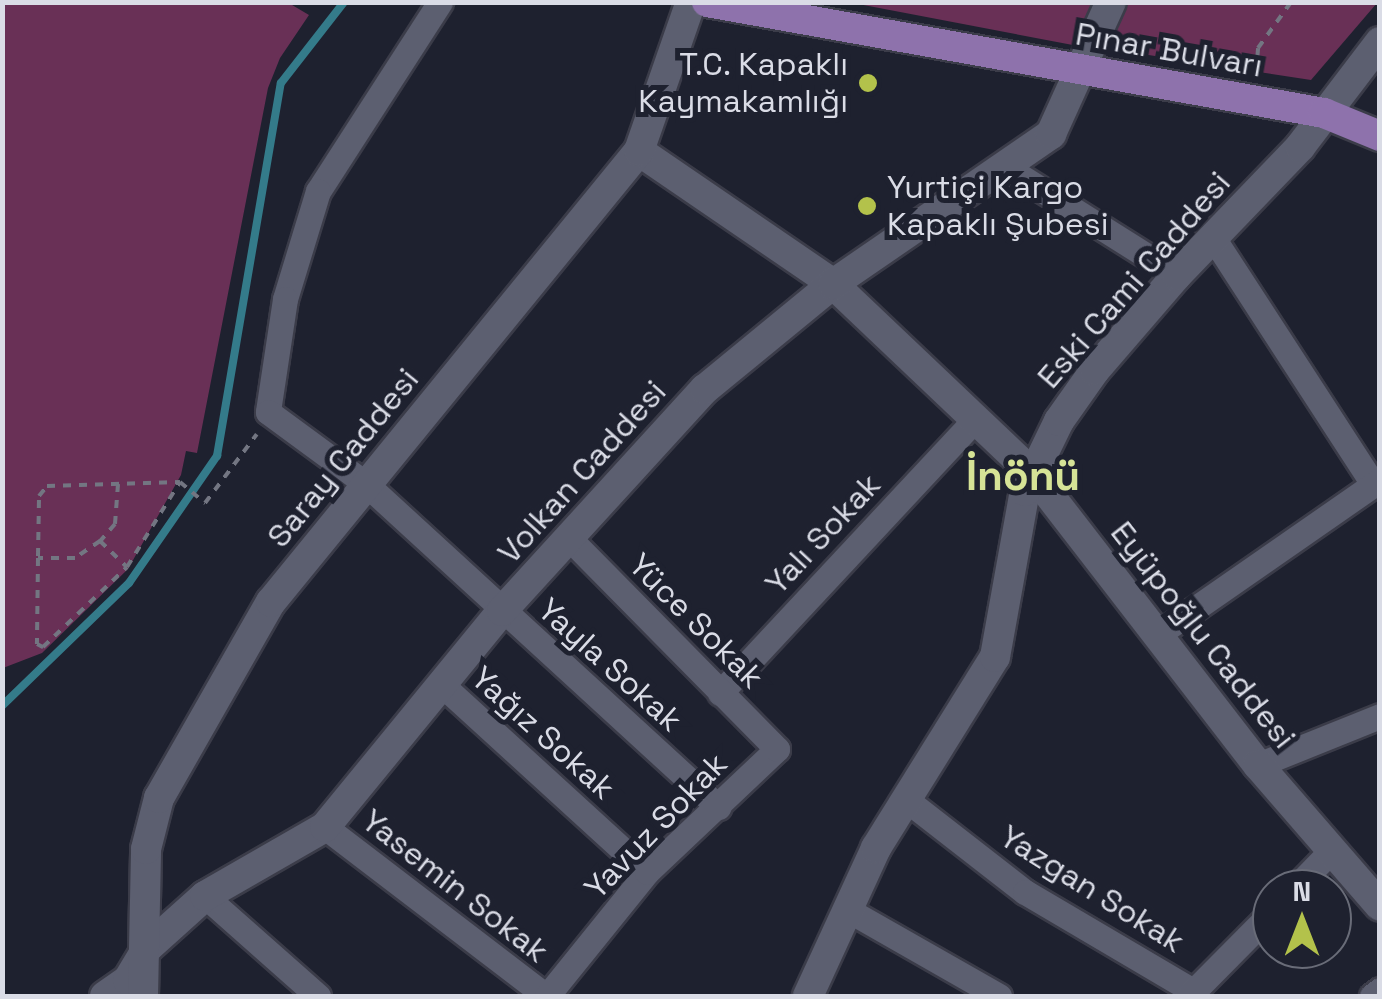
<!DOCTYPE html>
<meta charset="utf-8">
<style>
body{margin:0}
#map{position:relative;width:1382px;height:999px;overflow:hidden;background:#1e212f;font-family:"Space Grotesk",sans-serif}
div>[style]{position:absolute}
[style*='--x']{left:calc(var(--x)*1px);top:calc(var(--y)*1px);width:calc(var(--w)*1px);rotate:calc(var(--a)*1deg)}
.green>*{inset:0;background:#693056}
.stream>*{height:8px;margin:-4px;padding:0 4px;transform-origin:4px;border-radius:4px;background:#347b8a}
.path>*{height:4px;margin-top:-2px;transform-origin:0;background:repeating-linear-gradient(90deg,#737682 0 8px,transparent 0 16px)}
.roads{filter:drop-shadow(2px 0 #3b3c49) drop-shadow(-2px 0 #3b3c49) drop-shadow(0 2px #3b3c49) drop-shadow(0 -2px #3b3c49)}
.minor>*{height:25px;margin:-12.5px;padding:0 12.5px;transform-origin:12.5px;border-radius:12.5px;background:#5c5f70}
.tertiary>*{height:30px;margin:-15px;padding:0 15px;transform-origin:15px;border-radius:15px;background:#5c5f70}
.primary>*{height:30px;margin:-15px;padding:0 15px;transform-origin:15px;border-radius:15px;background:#8e72ac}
.dots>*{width:28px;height:28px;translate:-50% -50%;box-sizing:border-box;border:5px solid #1e212f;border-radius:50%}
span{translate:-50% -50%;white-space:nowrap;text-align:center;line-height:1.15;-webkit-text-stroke:10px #1e212f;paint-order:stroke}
.street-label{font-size:32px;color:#dadce6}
.poi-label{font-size:32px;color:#dadce6}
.right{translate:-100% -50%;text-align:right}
.left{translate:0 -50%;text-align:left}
.district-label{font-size:42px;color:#d6e396;font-weight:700}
.frame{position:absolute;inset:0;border:5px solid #dadce6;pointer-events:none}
.north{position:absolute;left:1252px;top:869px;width:100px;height:100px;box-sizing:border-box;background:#1e212f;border:2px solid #696c78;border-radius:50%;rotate:0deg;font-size:28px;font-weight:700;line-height:40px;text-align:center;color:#dadce6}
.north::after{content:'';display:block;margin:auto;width:35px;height:45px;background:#b3c24b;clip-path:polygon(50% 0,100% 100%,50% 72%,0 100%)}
</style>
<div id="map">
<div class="green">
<i style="clip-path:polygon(3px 2px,287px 2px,309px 15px,280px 58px,268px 88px,197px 453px,186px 451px,181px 475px,128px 569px,42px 653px,3px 668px)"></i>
<i style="clip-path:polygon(853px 3px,1099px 3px,1078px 46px)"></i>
<i style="clip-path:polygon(1124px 3px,1377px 3px,1311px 80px,1103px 48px)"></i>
</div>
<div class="stream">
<i style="--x:2;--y:706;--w:177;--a:-44.1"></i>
<i style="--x:129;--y:583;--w:155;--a:-55.3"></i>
<i style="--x:217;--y:456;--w:378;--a:-80.3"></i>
<i style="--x:281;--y:83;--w:103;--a:-52.1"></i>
</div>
<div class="path">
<i style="--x:1256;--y:72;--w:24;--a:-85"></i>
<i style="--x:1258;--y:48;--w:57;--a:-54.3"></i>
<i style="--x:118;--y:484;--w:40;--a:94.3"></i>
<i style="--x:115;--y:524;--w:23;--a:131"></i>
<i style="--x:100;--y:541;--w:30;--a:146"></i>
<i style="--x:75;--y:558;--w:37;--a:180"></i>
<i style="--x:38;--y:558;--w:86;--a:90.7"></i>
<i style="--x:37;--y:644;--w:7;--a:27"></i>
<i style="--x:43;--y:647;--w:116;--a:-43.6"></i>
<i style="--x:127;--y:567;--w:100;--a:-58.1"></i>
<i style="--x:100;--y:541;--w:37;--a:44"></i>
<i style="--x:38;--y:556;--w:60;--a:-89"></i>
<i style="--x:39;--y:496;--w:13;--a:-51"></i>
<i style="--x:47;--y:486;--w:133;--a:-1.7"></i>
<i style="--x:180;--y:482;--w:33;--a:40"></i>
<i style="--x:205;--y:503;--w:86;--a:-53"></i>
</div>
<div class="roads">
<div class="minor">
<i style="--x:440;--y:2;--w:225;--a:122.8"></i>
<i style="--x:318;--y:191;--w:113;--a:107"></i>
<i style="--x:285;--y:299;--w:114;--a:98.6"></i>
<i style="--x:268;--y:412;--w:122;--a:36.3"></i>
<i style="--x:366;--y:484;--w:478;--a:42.5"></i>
<i style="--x:1004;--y:166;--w:204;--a:32.2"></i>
<i style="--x:1212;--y:236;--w:296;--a:57"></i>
<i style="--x:1157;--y:635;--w:272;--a:-34.8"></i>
<i style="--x:440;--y:683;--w:280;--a:42.4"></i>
<i style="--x:720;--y:693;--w:374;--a:-47"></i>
<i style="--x:1258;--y:765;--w:131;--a:-21.9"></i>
<i style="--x:908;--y:801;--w:148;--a:37.9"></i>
<i style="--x:1025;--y:892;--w:197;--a:30.5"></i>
<i style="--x:325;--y:827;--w:278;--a:37.4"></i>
<i style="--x:1294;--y:889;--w:53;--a:-45.8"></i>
<i style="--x:205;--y:896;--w:151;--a:41.5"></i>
<i style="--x:848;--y:910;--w:174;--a:29.7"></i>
<i style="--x:547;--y:996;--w:159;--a:-51.1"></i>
<i style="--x:647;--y:872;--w:179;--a:-43.4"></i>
<i style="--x:777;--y:749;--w:296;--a:-134.6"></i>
<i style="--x:1189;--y:996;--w:118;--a:-45.3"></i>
<i style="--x:1372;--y:996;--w:10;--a:-37"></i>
</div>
<div class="tertiary">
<i style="--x:639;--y:151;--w:235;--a:34.4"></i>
<i style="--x:833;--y:284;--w:276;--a:43.5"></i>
<i style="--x:1033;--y:474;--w:368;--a:52.3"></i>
<i style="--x:1258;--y:765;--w:186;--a:49.1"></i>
<i style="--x:105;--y:996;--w:28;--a:-35"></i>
<i style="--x:128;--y:980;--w:37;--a:-59"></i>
<i style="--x:147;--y:948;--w:78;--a:-41.9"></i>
<i style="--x:205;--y:896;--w:138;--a:-29.9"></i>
<i style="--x:325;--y:827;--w:279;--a:-50.7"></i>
<i style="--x:502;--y:611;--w:301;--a:-47.6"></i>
<i style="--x:705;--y:389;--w:166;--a:-39.4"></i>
<i style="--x:833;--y:284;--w:265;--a:-34.5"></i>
<i style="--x:1051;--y:134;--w:145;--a:-65.6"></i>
<i style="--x:143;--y:996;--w:147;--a:-88.8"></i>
<i style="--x:146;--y:849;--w:53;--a:-75.7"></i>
<i style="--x:159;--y:798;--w:226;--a:-60.3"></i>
<i style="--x:271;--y:602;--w:582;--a:-50.79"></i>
<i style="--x:639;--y:151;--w:158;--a:-70.8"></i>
<i style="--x:808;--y:996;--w:163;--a:-65.3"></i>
<i style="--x:876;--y:848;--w:225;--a:-58.1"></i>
<i style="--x:995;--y:657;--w:169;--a:-79.8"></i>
<i style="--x:1025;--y:491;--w:78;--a:-64.1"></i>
<i style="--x:1059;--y:421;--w:62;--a:-54.8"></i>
<i style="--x:1095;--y:370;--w:125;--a:-49.2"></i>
<i style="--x:1177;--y:275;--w:178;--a:-46.1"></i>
<i style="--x:1300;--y:147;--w:132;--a:-52.7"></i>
</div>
<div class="primary">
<i style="--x:707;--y:2;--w:627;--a:10.2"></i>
<i style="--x:1324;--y:113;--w:61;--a:22.3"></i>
</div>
</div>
<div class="dots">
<i style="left:868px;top:83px;background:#b3c24b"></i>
<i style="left:867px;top:206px;background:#b3c24b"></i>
</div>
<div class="street-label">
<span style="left:1169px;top:50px;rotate:10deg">Pınar Bulvarı</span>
<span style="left:1134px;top:280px;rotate:-49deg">Eski Cami Caddesi</span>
<span style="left:343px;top:458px;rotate:-51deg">Saray Caddesi</span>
<span style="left:582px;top:472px;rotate:-48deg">Volkan Caddesi</span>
<span style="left:823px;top:534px;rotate:-47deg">Yalı Sokak</span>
<span style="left:696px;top:621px;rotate:45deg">Yüce Sokak</span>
<span style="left:1203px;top:635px;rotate:52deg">Eyüpoğlu Caddesi</span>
<span style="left:610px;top:665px;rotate:42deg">Yayla Sokak</span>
<span style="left:543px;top:733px;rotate:42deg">Yağız Sokak</span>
<span style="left:656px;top:826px;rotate:-46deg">Yavuz Sokak</span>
<span style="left:455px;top:886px;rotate:38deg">Yasemin Sokak</span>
<span style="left:1092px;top:889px;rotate:32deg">Yazgan Sokak</span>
</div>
<div class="poi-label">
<span class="right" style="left:848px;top:83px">T.C. Kapaklı<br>Kaymakamlığı</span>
<span class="left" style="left:887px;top:206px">Yurtiçi Kargo<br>Kapaklı Şubesi</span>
</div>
<div class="district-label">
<span style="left:1023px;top:476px">İnönü</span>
</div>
<div class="frame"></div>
<div class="north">N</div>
</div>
